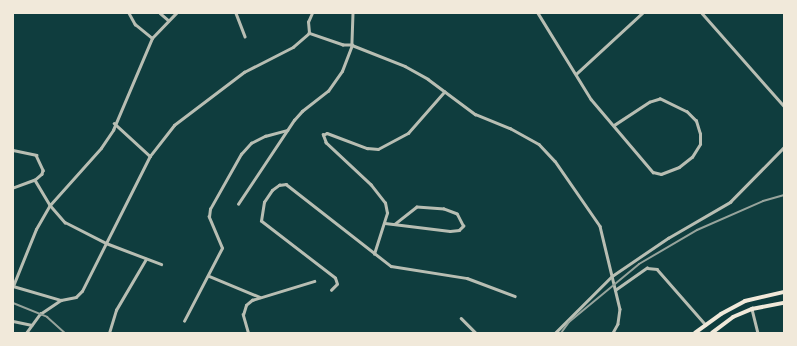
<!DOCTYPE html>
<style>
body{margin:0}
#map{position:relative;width:797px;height:346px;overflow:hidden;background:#0f3d3e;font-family:"Roboto Serif",serif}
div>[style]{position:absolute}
.minor>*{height:2.5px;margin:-1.25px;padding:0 1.25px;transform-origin:1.25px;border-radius:1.25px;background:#b8beb3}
.secondary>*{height:3.5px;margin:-1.75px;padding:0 1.75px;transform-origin:1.75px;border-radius:1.75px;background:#f1e9da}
.rail>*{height:2px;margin:-1px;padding:0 1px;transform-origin:1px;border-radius:1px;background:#97a49c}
span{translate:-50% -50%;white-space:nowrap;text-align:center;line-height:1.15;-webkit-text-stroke:3px #f1e9da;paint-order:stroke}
.frame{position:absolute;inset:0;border:14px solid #f1e9da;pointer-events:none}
</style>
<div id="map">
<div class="minor">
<i style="left:129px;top:13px;width:13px;rotate:61deg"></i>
<i style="left:135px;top:24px;width:22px;rotate:39deg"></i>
<i style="left:160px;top:13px;width:11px;rotate:41deg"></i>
<i style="left:236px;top:13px;width:25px;rotate:69deg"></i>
<i style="left:353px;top:13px;width:32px;rotate:92deg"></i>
<i style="left:352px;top:45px;width:57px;rotate:21.6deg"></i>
<i style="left:405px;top:66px;width:26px;rotate:29deg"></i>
<i style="left:428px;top:79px;width:59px;rotate:36.7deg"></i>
<i style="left:475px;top:114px;width:38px;rotate:22deg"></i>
<i style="left:510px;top:128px;width:33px;rotate:29deg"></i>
<i style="left:539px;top:144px;width:23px;rotate:47deg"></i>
<i style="left:555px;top:161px;width:79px;rotate:55.3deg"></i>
<i style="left:600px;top:226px;width:85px;rotate:76.5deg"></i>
<i style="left:620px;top:309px;width:15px;rotate:98deg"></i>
<i style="left:618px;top:324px;width:10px;rotate:119deg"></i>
<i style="left:538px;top:13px;width:101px;rotate:58.4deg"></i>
<i style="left:591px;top:99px;width:96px;rotate:49.7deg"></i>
<i style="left:653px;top:172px;width:8px;rotate:14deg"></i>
<i style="left:661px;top:174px;width:19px;rotate:-21deg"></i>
<i style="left:679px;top:167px;width:16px;rotate:-38deg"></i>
<i style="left:692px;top:157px;width:15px;rotate:-58deg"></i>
<i style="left:700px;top:144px;width:10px;rotate:-90deg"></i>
<i style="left:700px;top:134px;width:14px;rotate:-107deg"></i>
<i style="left:696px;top:121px;width:13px;rotate:-135deg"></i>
<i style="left:687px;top:112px;width:30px;rotate:-154deg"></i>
<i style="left:660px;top:99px;width:10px;rotate:163deg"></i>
<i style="left:650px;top:102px;width:42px;rotate:146.7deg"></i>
<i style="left:702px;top:13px;width:124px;rotate:48.6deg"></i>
<i style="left:576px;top:74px;width:90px;rotate:-42.7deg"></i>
<i style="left:114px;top:123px;width:49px;rotate:42.5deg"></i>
<i style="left:13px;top:150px;width:24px;rotate:12deg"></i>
<i style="left:36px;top:155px;width:17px;rotate:65deg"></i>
<i style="left:43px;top:170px;width:4px;rotate:104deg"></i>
<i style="left:42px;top:174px;width:9px;rotate:139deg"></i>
<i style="left:35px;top:180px;width:23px;rotate:160deg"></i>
<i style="left:35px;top:180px;width:29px;rotate:59deg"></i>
<i style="left:50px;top:205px;width:23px;rotate:49deg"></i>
<i style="left:65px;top:222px;width:46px;rotate:27.1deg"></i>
<i style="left:106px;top:243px;width:59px;rotate:20.9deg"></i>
<i style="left:238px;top:204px;width:101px;rotate:-56.3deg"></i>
<i style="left:294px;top:120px;width:12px;rotate:-48deg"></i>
<i style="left:302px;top:111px;width:33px;rotate:-38deg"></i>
<i style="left:328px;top:91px;width:24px;rotate:-55deg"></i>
<i style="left:342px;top:71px;width:28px;rotate:-69deg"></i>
<i style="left:352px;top:45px;width:9px;rotate:180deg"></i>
<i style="left:343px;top:45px;width:36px;rotate:-161deg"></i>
<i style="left:385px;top:223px;width:65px;rotate:7deg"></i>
<i style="left:450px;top:231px;width:9px;rotate:-6deg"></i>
<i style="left:459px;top:230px;width:6px;rotate:-45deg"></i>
<i style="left:463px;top:226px;width:13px;rotate:-117deg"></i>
<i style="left:457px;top:214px;width:14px;rotate:-159deg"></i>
<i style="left:444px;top:209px;width:27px;rotate:-176deg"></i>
<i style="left:417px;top:207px;width:28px;rotate:142deg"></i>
<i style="left:374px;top:254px;width:43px;rotate:-72.4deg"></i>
<i style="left:387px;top:213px;width:10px;rotate:-101deg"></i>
<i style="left:385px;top:203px;width:23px;rotate:-128deg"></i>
<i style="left:371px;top:185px;width:62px;rotate:-137deg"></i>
<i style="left:326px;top:143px;width:9px;rotate:-111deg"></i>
<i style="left:323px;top:135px;width:4px;rotate:-27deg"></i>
<i style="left:327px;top:133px;width:43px;rotate:20.6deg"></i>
<i style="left:367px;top:148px;width:11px;rotate:5deg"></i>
<i style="left:378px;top:149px;width:34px;rotate:-28deg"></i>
<i style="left:408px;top:133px;width:55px;rotate:-48.7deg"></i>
<i style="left:209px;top:276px;width:55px;rotate:22.4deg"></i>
<i style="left:13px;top:286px;width:50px;rotate:16.3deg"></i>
<i style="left:61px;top:300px;width:15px;rotate:-11deg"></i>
<i style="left:76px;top:297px;width:8px;rotate:-45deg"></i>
<i style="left:82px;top:291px;width:151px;rotate:-63.3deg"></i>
<i style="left:150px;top:156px;width:39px;rotate:-52deg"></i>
<i style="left:174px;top:125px;width:88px;rotate:-37.1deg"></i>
<i style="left:244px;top:72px;width:55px;rotate:-27deg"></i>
<i style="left:293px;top:47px;width:21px;rotate:-41deg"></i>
<i style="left:309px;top:33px;width:11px;rotate:-95deg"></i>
<i style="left:308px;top:22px;width:10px;rotate:-66deg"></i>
<i style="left:13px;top:286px;width:61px;rotate:-68deg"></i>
<i style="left:36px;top:229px;width:28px;rotate:-60deg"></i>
<i style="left:50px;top:205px;width:76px;rotate:-48.2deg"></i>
<i style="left:101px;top:148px;width:22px;rotate:-56deg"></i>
<i style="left:113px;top:130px;width:100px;rotate:-67deg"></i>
<i style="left:152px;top:38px;width:35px;rotate:-46deg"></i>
<i style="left:331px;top:290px;width:8px;rotate:-45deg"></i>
<i style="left:337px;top:284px;width:6px;rotate:-108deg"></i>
<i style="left:335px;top:278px;width:93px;rotate:-142.4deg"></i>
<i style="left:261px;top:221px;width:19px;rotate:-81deg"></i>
<i style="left:264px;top:202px;width:14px;rotate:-56deg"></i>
<i style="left:272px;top:190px;width:9px;rotate:-36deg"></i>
<i style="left:279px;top:185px;width:7px;rotate:-8deg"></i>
<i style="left:286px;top:184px;width:133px;rotate:38deg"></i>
<i style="left:391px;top:266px;width:77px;rotate:9deg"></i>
<i style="left:467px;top:278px;width:51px;rotate:20.6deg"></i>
<i style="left:615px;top:290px;width:39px;rotate:-35deg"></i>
<i style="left:647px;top:268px;width:10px;rotate:6deg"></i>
<i style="left:657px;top:269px;width:74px;rotate:48.8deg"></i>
<i style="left:752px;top:309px;width:25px;rotate:76deg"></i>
<i style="left:461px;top:318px;width:21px;rotate:45deg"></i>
<i style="left:13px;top:321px;width:19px;rotate:12deg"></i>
<i style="left:184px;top:321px;width:82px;rotate:-62.5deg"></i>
<i style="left:222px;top:248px;width:34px;rotate:-113deg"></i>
<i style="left:209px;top:217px;width:8px;rotate:-83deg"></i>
<i style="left:210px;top:209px;width:63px;rotate:-60.6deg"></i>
<i style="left:241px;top:154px;width:15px;rotate:-48deg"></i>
<i style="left:251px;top:143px;width:16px;rotate:-27deg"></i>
<i style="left:265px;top:136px;width:23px;rotate:-15deg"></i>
<i style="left:26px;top:333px;width:24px;rotate:-54deg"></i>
<i style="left:40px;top:314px;width:25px;rotate:-34deg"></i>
<i style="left:109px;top:333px;width:24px;rotate:-73deg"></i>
<i style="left:116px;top:310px;width:59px;rotate:-59.5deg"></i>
<i style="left:248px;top:333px;width:19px;rotate:-106deg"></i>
<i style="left:243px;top:315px;width:10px;rotate:-73deg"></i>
<i style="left:246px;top:305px;width:8px;rotate:-40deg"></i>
<i style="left:252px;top:300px;width:65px;rotate:-17deg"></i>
<i style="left:555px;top:333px;width:81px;rotate:-45deg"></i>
<i style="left:612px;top:276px;width:68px;rotate:-34.2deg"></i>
<i style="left:668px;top:238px;width:72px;rotate:-30.1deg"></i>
<i style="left:730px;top:202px;width:77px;rotate:-45.5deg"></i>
</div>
<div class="secondary">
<i style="left:695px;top:333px;width:32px;rotate:-36deg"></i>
<i style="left:721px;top:314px;width:27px;rotate:-28deg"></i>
<i style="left:745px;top:301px;width:40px;rotate:-13deg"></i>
<i style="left:712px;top:333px;width:26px;rotate:-37deg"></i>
<i style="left:733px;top:317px;width:21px;rotate:-23deg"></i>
<i style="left:752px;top:309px;width:33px;rotate:-11deg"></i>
</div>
<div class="rail">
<i style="left:13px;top:303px;width:37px;rotate:22deg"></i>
<i style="left:47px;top:317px;width:24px;rotate:42deg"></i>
<i style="left:561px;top:333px;width:14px;rotate:-54deg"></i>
<i style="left:569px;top:322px;width:91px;rotate:-39.6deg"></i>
<i style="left:639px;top:264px;width:67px;rotate:-30.4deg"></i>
<i style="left:697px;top:230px;width:72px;rotate:-23.7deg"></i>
<i style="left:763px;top:201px;width:22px;rotate:-16deg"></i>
</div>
<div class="frame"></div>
</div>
